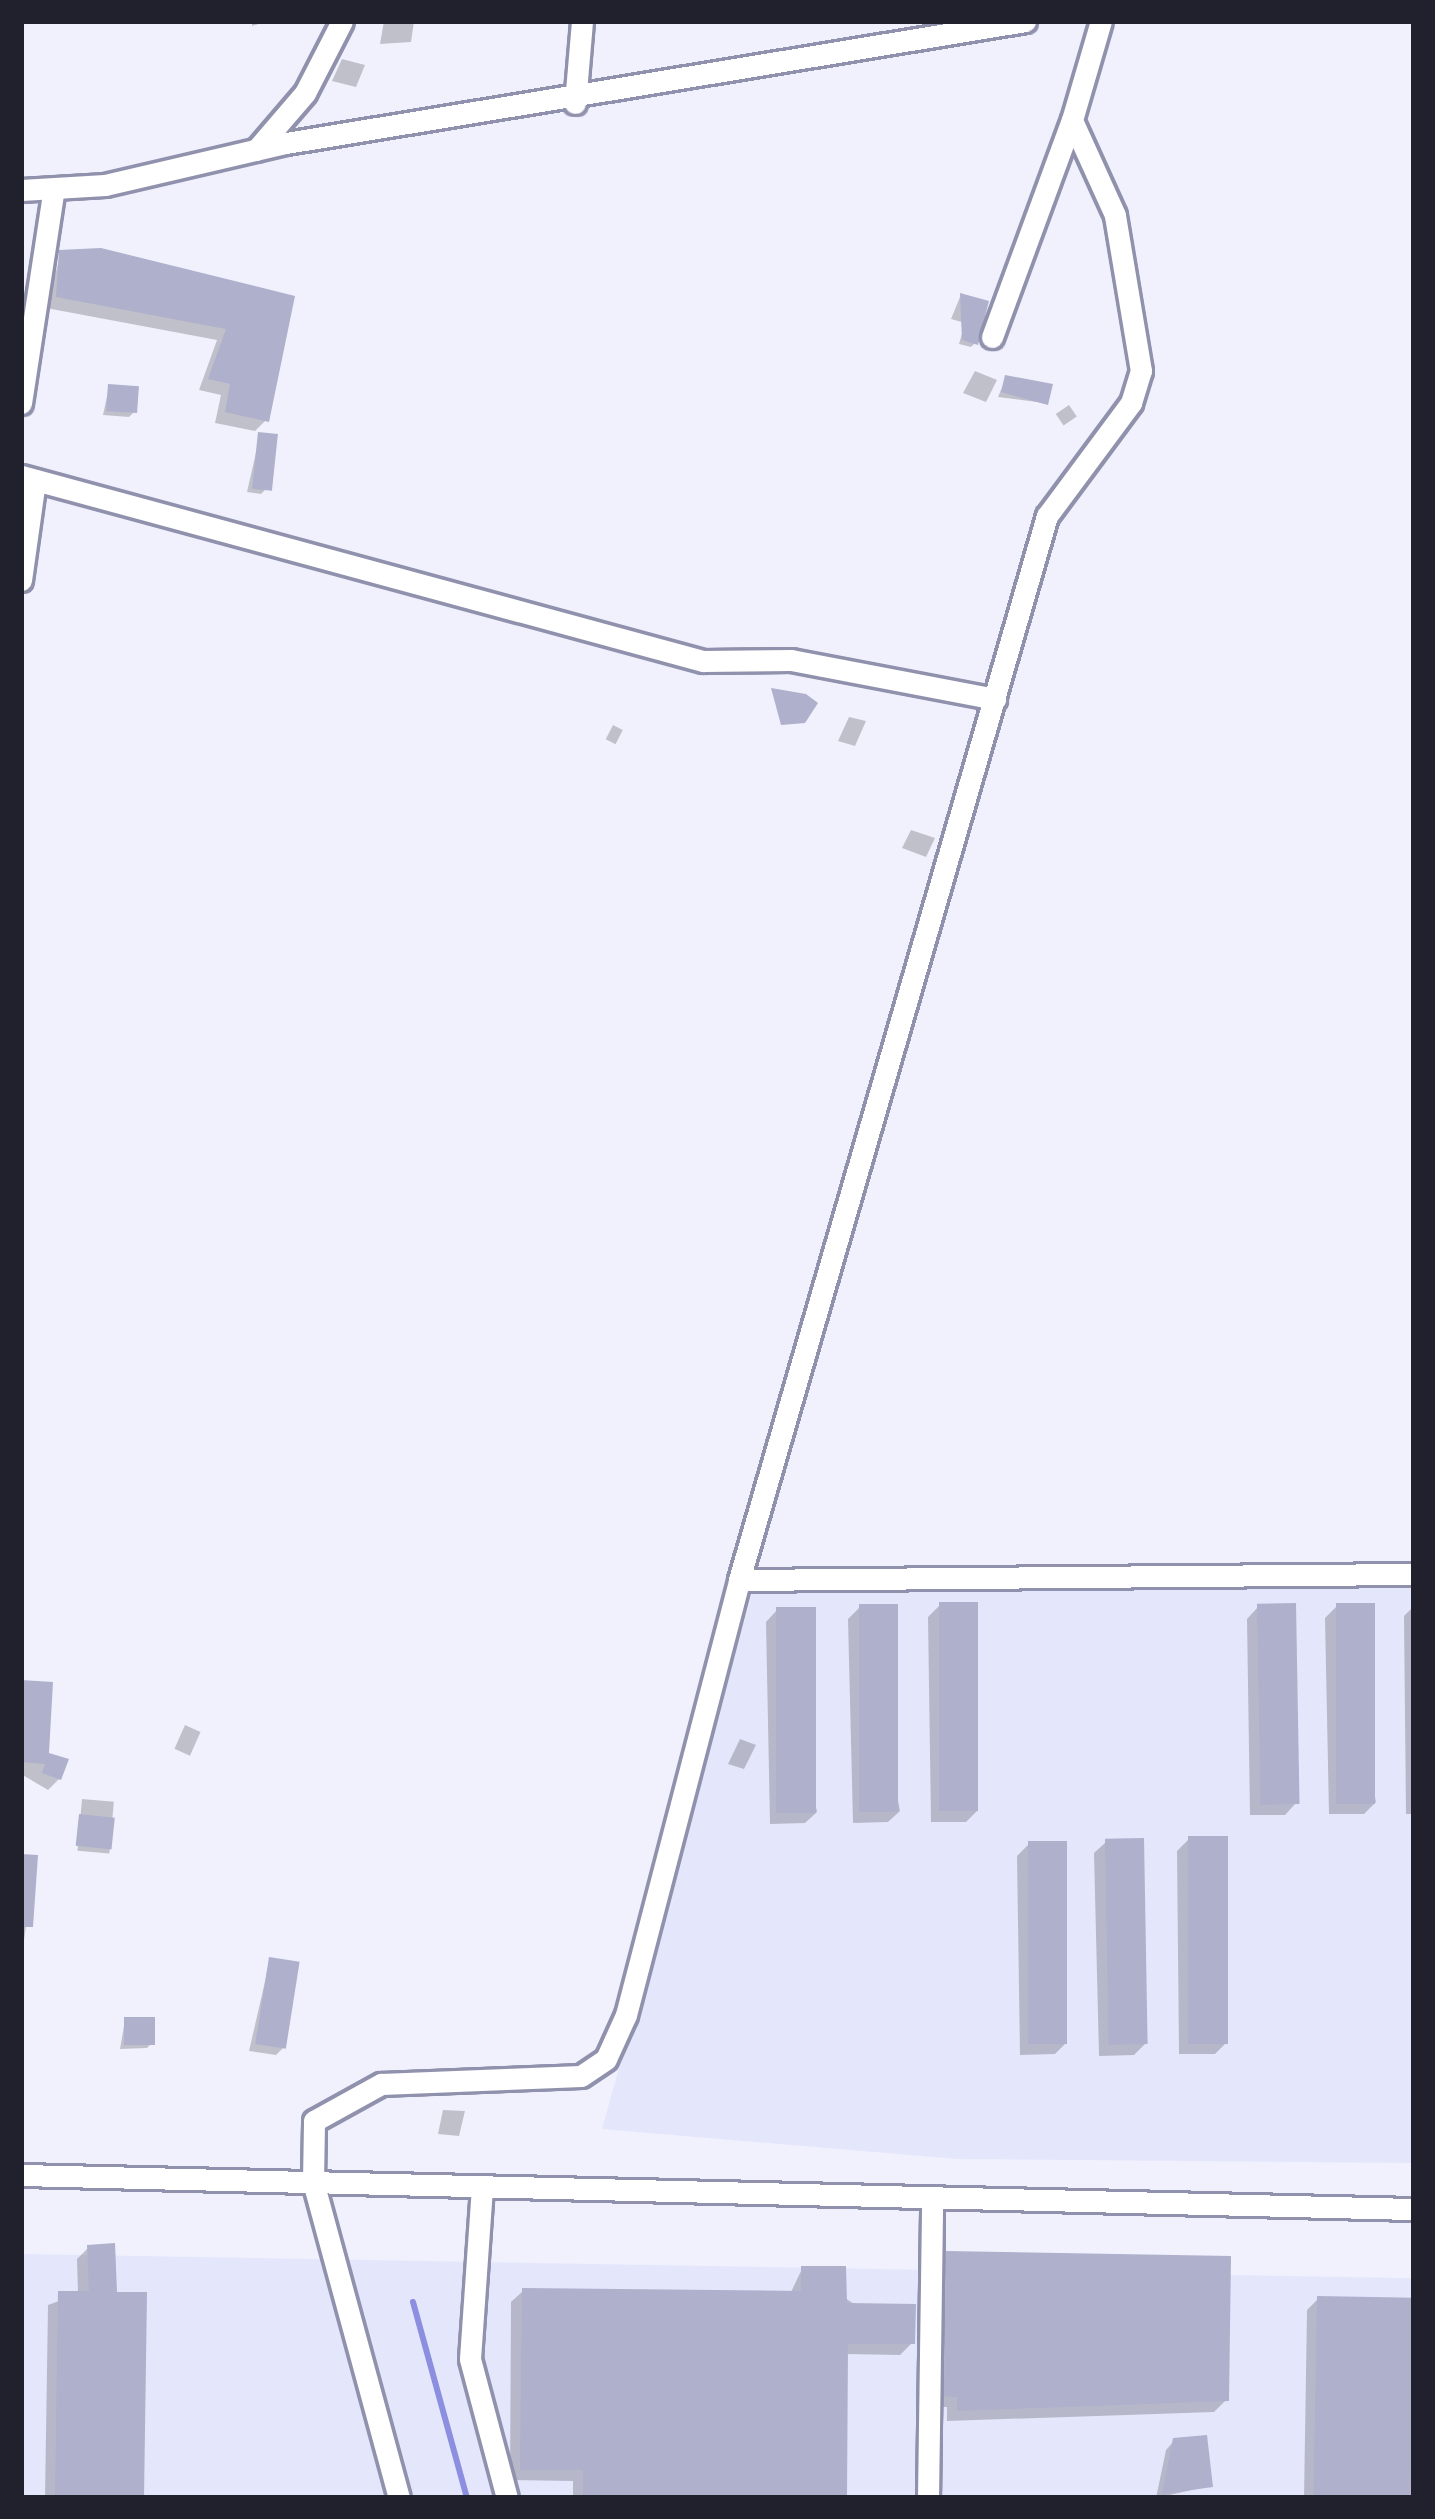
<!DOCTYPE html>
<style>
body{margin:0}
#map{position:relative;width:1435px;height:2519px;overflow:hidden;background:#f0f1fd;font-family:Commissioner,sans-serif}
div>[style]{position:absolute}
.built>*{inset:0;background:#e4e6fc;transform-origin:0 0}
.shadow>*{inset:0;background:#0003;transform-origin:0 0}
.stream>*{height:6px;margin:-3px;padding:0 3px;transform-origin:3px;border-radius:3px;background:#8c8ee0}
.building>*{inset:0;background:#aeb0cc;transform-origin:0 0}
.roads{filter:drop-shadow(3px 0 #9092ad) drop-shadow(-3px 0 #9092ad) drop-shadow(0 3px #9092ad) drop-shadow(0 -3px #9092ad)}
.minor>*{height:21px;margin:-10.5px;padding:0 10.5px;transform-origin:10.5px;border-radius:10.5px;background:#fff}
span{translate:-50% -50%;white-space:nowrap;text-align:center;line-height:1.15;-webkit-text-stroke:9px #fff;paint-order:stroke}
.frame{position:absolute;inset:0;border:24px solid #20212c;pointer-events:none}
</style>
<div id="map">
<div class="built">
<i style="clip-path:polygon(1414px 1582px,1414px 2163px,957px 2159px,602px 2129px,755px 1583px)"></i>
<i style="left:21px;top:2254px;width:1393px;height:244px;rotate:1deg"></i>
</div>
<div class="shadow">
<i style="clip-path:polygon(252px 21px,268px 21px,252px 26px)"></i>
<i style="clip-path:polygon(384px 21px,414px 21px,411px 42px,380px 44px)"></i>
<i style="clip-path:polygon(342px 59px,365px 65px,356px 87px,332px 81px)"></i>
<i style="clip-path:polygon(61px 253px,291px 298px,266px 420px,255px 431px,215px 423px,221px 395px,199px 390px,217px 340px,46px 308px)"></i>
<i style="clip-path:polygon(960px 297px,975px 343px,971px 347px,959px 344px,965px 323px,951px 319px)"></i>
<i style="clip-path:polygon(975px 371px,997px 380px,986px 402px,963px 393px)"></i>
<i style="clip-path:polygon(1006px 378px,1045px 403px,998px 397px)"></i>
<i style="clip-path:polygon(109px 387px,134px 412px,129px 417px,103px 415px)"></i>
<i style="left:1069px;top:405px;width:14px;height:16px;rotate:56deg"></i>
<i style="clip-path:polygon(260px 435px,266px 489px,261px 494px,247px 492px)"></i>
<i style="clip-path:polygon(849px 717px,866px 721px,855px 746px,838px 741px)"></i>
<i style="left:613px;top:725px;width:11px;height:16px;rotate:27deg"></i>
<i style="clip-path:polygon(911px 830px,935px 838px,926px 857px,902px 848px)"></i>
<i style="clip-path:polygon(940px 1605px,978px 1810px,966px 1822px,931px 1822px,928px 1617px)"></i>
<i style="clip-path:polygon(1337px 1606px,1376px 1802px,1364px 1814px,1329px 1814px,1325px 1618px)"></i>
<i style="clip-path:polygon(1414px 1606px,1414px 1814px,1406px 1814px,1404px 1616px)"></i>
<i style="clip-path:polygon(860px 1607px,900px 1811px,888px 1822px,853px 1823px,848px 1619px)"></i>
<i style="clip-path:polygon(1258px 1607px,1296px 1803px,1285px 1815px,1250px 1815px,1247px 1619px)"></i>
<i style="clip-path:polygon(777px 1610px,817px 1812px,805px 1823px,770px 1824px,766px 1622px)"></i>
<i style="clip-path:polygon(21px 1683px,59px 1779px,48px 1790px,21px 1774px)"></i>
<i style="left:185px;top:1725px;width:17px;height:26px;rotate:24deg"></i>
<i style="clip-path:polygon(740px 1739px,756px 1745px,744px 1769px,728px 1764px)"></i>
<i style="left:82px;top:1799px;width:32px;height:52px;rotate:5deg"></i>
<i style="clip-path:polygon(1189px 1839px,1226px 2043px,1215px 2054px,1179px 2054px,1177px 1851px)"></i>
<i style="clip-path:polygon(1106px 1842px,1146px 2043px,1134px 2055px,1099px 2056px,1094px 1853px)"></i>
<i style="clip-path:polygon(1029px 1844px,1066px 2043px,1055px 2054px,1020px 2055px,1017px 1856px)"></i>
<i style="clip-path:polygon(21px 1857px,35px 1858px,21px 1963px)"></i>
<i style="clip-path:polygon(270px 1960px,284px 2047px,276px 2055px,249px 2051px)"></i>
<i style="clip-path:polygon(125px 2020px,152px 2043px,147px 2048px,120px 2049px)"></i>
<i style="clip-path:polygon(443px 2110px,465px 2111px,459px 2136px,438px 2134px)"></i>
<i style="clip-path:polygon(88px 2248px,115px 2295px,141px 2498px,45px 2498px,48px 2305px,78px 2294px,77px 2259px)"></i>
<i style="clip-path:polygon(948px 2254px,1226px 2400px,1214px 2412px,947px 2421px,947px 2407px,934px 2407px,936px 2266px)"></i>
<i style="clip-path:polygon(802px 2269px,912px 2343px,900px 2355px,845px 2354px,844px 2498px,573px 2498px,573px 2481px,510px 2480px,511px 2302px,523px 2291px,790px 2294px)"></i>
<i style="clip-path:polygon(1318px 2299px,1414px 2301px,1414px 2498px,1304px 2498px,1307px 2310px)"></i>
<i style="clip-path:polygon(1174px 2441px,1210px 2486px,1156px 2498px,1166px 2450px)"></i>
</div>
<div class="stream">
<i style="left:413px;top:2302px;width:203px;rotate:74.6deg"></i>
</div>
<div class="building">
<i style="clip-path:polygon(101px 248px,295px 296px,269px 422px,225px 412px,230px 384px,208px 379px,226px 329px,56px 297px,59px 250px)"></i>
<i style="clip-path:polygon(960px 293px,989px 301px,978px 345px,962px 340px)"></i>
<i style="clip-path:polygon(1005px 375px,1053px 384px,1048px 405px,1001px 392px)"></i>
<i style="left:108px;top:384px;width:31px;height:27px;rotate:4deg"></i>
<i style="left:258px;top:432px;width:20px;height:57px;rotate:6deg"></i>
<i style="clip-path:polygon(771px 688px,806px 694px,818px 703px,805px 723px,781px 725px)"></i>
<i style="left:939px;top:1602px;width:39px;height:209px"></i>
<i style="left:1296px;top:1603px;width:201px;height:39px;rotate:89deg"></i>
<i style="left:1336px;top:1603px;width:39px;height:201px"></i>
<i style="left:859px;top:1604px;width:39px;height:208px"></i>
<i style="left:776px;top:1607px;width:40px;height:206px"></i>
<i style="clip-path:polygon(21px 1680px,53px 1682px,49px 1753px,69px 1759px,61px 1780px,42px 1773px,45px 1764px,21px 1762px)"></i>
<i style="left:79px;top:1814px;width:36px;height:32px;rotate:6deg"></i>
<i style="left:1188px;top:1836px;width:40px;height:208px"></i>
<i style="left:1144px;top:1838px;width:206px;height:39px;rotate:89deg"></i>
<i style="left:1028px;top:1841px;width:39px;height:203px"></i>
<i style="clip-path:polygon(21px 1854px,38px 1855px,33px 1927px,21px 1927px)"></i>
<i style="left:269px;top:1957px;width:31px;height:88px;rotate:9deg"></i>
<i style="left:124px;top:2017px;width:31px;height:28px"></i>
<i style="clip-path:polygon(115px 2243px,117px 2292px,147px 2292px,144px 2498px,55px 2498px,58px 2291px,89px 2291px,87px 2245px)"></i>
<i style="clip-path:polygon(946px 2251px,1231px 2256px,1229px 2401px,957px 2411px,957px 2397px,944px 2396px)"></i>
<i style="clip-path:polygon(801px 2266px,846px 2266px,847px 2303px,916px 2304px,915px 2344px,848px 2344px,847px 2498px,583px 2498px,583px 2470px,520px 2470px,522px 2288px,801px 2291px)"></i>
<i style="left:1317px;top:2296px;width:97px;height:202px;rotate:1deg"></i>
<i style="clip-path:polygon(1207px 2435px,1213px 2487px,1162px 2494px,1173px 2438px)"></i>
</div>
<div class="roads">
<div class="minor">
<i style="left:575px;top:103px;width:82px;rotate:-85.1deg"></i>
<i style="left:256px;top:150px;width:75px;rotate:-49.3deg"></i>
<i style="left:305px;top:93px;width:81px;rotate:-62.8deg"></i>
<i style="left:21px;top:190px;width:84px;rotate:-3.4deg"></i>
<i style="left:105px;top:185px;width:186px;rotate:-13.1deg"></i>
<i style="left:286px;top:143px;width:749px;rotate:-9.37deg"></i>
<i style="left:992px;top:337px;width:231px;rotate:-69.8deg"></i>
<i style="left:21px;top:403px;width:212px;rotate:-81.3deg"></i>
<i style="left:21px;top:476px;width:707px;rotate:15.18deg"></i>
<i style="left:703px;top:661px;width:88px;rotate:-0.7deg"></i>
<i style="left:791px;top:660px;width:208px;rotate:10.8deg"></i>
<i style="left:21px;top:580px;width:101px;rotate:-82deg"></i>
<i style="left:739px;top:1580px;width:675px;rotate:-0.51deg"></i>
<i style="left:21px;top:2175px;width:1393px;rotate:1.4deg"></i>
<i style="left:482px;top:2187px;width:172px;rotate:94deg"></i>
<i style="left:470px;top:2359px;width:144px;rotate:75.1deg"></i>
<i style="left:399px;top:2498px;width:328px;rotate:-105.2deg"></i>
<i style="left:313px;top:2181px;width:60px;rotate:-89deg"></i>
<i style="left:314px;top:2121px;width:77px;rotate:-28.9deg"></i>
<i style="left:381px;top:2084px;width:200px;rotate:-2.3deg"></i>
<i style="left:581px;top:2076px;width:30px;rotate:-34deg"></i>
<i style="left:606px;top:2059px;width:48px;rotate:-65.6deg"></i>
<i style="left:626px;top:2015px;width:449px;rotate:-75.4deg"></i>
<i style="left:739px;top:1580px;width:1108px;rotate:-73.86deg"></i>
<i style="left:1047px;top:516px;width:141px;rotate:-53.4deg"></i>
<i style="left:1131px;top:403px;width:34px;rotate:-73deg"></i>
<i style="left:1141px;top:371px;width:158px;rotate:-99.5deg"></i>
<i style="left:1115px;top:215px;width:104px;rotate:-114.4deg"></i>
<i style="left:1072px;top:120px;width:103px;rotate:-73.7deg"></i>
<i style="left:928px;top:2498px;width:300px;rotate:-89.2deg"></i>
</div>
</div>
<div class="frame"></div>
</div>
